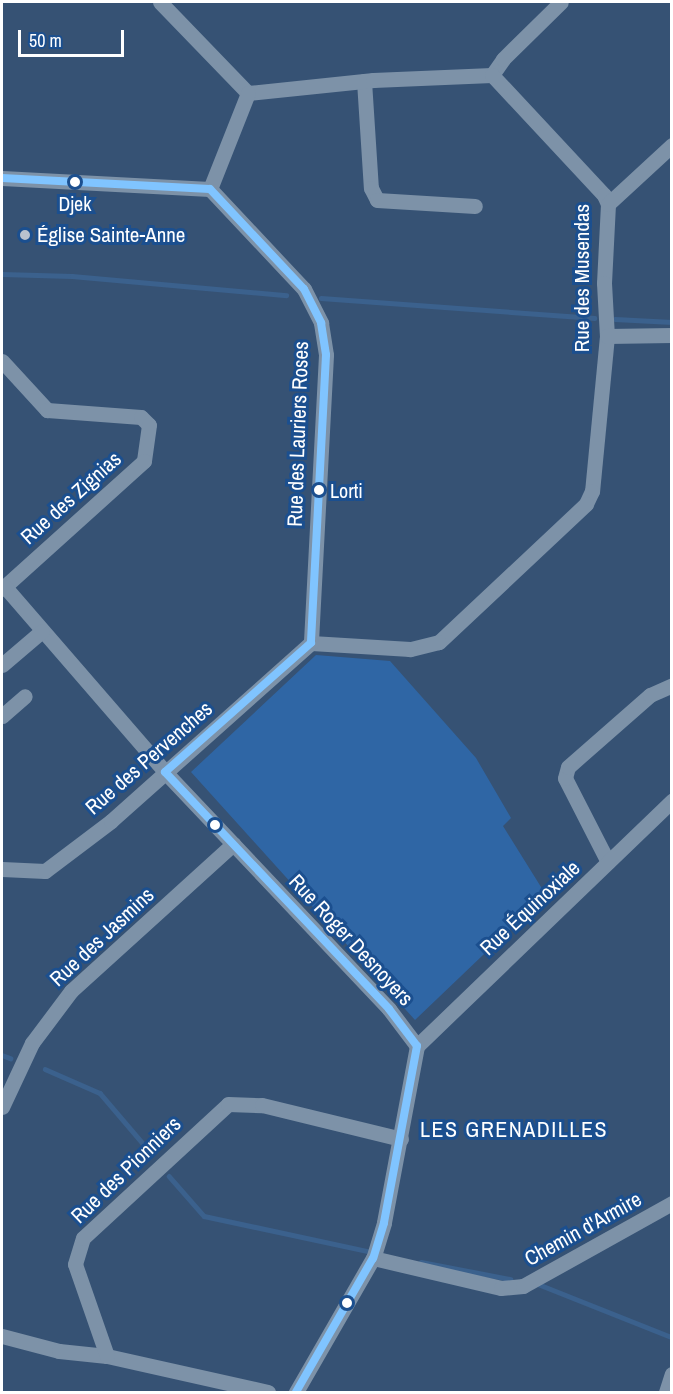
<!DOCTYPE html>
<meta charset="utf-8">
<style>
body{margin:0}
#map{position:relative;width:673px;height:1394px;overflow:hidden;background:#365274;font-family:"Archivo Narrow",sans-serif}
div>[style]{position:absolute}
.green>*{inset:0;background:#2f66a5}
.stream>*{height:4.5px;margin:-2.25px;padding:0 2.25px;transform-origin:2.25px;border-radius:2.25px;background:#3b618d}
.minor>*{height:15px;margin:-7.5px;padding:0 7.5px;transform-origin:7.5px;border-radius:7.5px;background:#7d92a8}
.bus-1>*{height:8px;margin:-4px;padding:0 4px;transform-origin:4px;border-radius:4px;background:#80c4ff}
.dots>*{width:16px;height:16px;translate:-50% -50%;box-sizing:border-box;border:3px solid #1b4f8f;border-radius:50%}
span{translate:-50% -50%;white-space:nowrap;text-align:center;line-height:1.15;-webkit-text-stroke:6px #1b4f8f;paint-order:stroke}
.bus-label{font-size:20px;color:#fff}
.left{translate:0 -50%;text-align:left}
.poi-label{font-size:21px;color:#fff}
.street-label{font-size:21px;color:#fff}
.neighbourhood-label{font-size:22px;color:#fff;letter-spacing:1.5px}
.frame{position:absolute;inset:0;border:3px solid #fff;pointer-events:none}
.scale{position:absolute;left:18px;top:30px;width:106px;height:27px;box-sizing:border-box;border:3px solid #fff;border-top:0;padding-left:8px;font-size:18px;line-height:21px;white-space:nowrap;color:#fff;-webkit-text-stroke:4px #1b4f8f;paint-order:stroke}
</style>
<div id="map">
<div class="green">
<i style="clip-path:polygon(316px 655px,390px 661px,476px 758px,511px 818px,503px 826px,546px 895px,415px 1020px,191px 772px)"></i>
</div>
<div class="stream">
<i style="left:2px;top:274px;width:70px;rotate:1.6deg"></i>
<i style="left:72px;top:276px;width:215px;rotate:5.1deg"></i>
<i style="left:321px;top:298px;width:274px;rotate:4.2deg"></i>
<i style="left:615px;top:319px;width:57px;rotate:3deg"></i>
<i style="left:2px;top:1055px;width:9px;rotate:21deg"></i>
<i style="left:45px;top:1069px;width:60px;rotate:23.6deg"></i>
<i style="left:100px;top:1093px;width:80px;rotate:49.6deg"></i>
<i style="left:169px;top:1176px;width:53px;rotate:48.8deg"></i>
<i style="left:204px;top:1216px;width:167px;rotate:12.1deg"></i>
<i style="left:421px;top:1262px;width:91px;rotate:10.8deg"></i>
<i style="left:538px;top:1284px;width:141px;rotate:21.7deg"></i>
</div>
<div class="minor">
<i style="left:160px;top:2px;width:127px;rotate:46deg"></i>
<i style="left:492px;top:75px;width:19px;rotate:-55deg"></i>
<i style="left:503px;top:59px;width:81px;rotate:-44.5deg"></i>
<i style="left:364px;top:81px;width:107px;rotate:86.3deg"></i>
<i style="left:371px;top:188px;width:13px;rotate:63deg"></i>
<i style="left:377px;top:200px;width:98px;rotate:3.5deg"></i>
<i style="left:248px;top:93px;width:126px;rotate:-5.9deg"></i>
<i style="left:373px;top:80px;width:119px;rotate:-2.4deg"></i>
<i style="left:492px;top:75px;width:164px;rotate:47deg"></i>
<i style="left:604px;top:195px;width:10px;rotate:66deg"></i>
<i style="left:608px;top:204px;width:79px;rotate:92.9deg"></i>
<i style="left:604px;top:283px;width:53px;rotate:86.8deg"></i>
<i style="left:607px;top:336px;width:156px;rotate:95.5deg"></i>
<i style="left:592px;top:491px;width:14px;rotate:115deg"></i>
<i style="left:586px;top:504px;width:202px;rotate:136.8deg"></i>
<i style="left:439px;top:642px;width:30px;rotate:166deg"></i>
<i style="left:410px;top:649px;width:99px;rotate:-176.5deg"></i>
<i style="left:2px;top:178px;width:208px;rotate:3deg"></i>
<i style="left:210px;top:189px;width:137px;rotate:46.8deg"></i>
<i style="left:304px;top:289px;width:38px;rotate:63deg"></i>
<i style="left:321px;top:323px;width:32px;rotate:81deg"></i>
<i style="left:326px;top:355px;width:288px;rotate:93deg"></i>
<i style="left:210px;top:189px;width:103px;rotate:-68.4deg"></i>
<i style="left:608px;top:204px;width:87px;rotate:-42.7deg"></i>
<i style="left:607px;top:336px;width:65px;rotate:-0.9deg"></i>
<i style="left:2px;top:361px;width:67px;rotate:47.4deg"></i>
<i style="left:47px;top:410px;width:94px;rotate:4.3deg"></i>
<i style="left:141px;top:417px;width:11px;rotate:45deg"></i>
<i style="left:149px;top:425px;width:36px;rotate:98deg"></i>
<i style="left:144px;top:461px;width:191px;rotate:138deg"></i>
<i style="left:5px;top:587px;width:245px;rotate:49.1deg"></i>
<i style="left:165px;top:772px;width:326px;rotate:46.6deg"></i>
<i style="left:389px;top:1009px;width:46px;rotate:52.9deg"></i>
<i style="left:417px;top:1046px;width:180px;rotate:100.6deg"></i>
<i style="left:384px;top:1223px;width:37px;rotate:107deg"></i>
<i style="left:373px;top:1258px;width:155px;rotate:119.9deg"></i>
<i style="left:2px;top:665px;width:52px;rotate:-40.4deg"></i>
<i style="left:2px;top:716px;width:30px;rotate:-41deg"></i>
<i style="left:608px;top:862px;width:94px;rotate:-117.1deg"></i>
<i style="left:565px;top:778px;width:11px;rotate:-75deg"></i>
<i style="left:568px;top:767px;width:109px;rotate:-41.3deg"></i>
<i style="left:650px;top:695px;width:24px;rotate:-24deg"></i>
<i style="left:2px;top:869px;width:43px;rotate:2.7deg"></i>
<i style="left:45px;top:871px;width:83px;rotate:-37.1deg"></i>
<i style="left:111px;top:821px;width:268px;rotate:-41.7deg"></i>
<i style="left:417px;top:1046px;width:354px;rotate:-43.9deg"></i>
<i style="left:2px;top:1107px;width:71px;rotate:-64.9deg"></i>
<i style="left:32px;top:1043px;width:65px;rotate:-53.1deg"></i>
<i style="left:71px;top:991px;width:219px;rotate:-42.2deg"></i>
<i style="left:373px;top:1258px;width:131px;rotate:13.2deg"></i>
<i style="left:501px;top:1288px;width:22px;rotate:-5deg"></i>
<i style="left:523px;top:1286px;width:171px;rotate:-29.1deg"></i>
<i style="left:2px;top:1336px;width:59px;rotate:14.7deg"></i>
<i style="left:59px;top:1351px;width:48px;rotate:5.9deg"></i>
<i style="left:107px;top:1356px;width:165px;rotate:12.6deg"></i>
<i style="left:107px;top:1356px;width:97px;rotate:-109.2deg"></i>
<i style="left:75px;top:1264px;width:27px;rotate:-73deg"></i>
<i style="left:83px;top:1238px;width:197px;rotate:-42.7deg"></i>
<i style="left:228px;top:1104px;width:34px;rotate:2deg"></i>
<i style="left:262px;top:1105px;width:143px;rotate:13.7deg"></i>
<i style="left:666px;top:1392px;width:19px;rotate:-72deg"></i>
</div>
<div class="bus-1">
<i style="left:2px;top:178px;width:208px;rotate:3deg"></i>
<i style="left:210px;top:189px;width:137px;rotate:46.8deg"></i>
<i style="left:304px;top:289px;width:38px;rotate:63deg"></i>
<i style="left:321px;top:323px;width:32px;rotate:81deg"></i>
<i style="left:326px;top:355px;width:288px;rotate:93deg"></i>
<i style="left:165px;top:772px;width:326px;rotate:46.6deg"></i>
<i style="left:389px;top:1009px;width:46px;rotate:52.9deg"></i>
<i style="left:417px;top:1046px;width:180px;rotate:100.6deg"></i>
<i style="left:384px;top:1223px;width:37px;rotate:107deg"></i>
<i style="left:373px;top:1258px;width:155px;rotate:119.9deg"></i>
<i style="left:165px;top:772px;width:195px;rotate:-41.5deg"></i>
</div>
<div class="dots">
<i style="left:75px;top:182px;background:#fff"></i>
<i style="left:25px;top:235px;background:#b9c2ce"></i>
<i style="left:319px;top:490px;background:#fff"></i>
<i style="left:215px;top:825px;background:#fff"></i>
<i style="left:347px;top:1303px;background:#fff"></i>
</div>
<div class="bus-label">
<span style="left:75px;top:203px">Djek</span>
<span class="left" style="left:330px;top:490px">Lorti</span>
</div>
<div class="poi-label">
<span class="left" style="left:37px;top:235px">Église Sainte-Anne</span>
</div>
<div class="street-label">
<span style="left:582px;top:278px;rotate:-90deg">Rue des Musendas</span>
<span style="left:298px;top:434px;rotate:-88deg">Rue des Lauriers Roses</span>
<span style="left:71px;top:498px;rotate:-42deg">Rue des Zignias</span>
<span style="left:149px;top:758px;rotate:-41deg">Rue des Pervenches</span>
<span style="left:530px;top:908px;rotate:-43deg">Rue Équinoxiale</span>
<span style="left:102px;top:937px;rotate:-43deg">Rue des Jasmins</span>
<span style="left:351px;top:940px;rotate:47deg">Rue Roger Desnoyers</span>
<span style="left:126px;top:1170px;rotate:-44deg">Rue des Pionniers</span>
<span style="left:583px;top:1229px;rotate:-29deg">Chemin d'Armire</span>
</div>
<div class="neighbourhood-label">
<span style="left:514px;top:1130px">LES GRENADILLES</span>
</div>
<div class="frame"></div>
<div class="scale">50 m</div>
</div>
